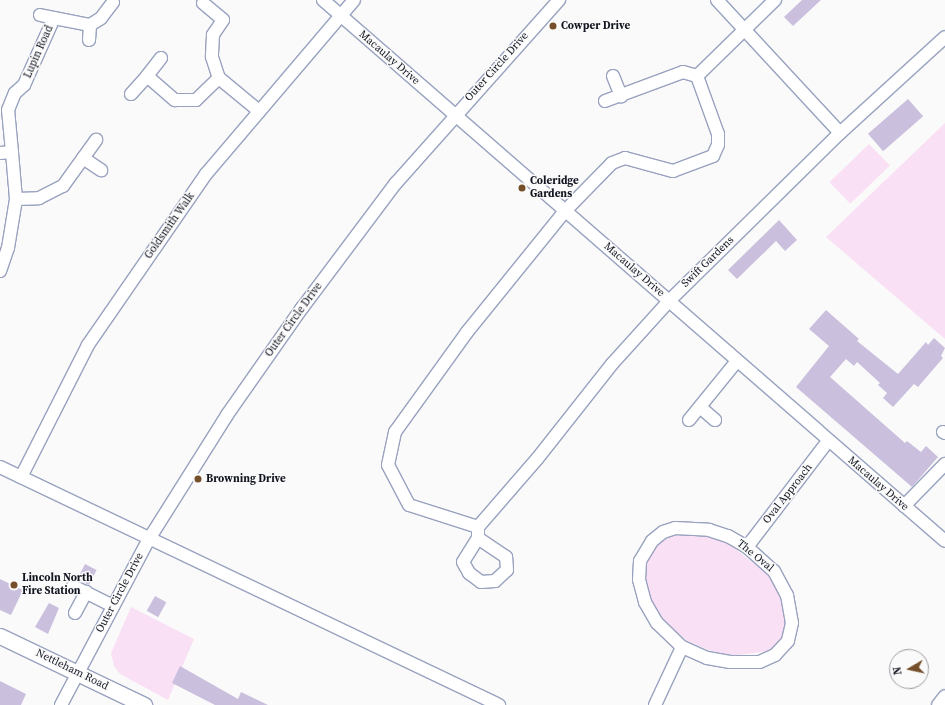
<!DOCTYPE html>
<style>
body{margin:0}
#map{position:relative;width:945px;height:705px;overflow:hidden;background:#fafafa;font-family:"Source Serif 4",serif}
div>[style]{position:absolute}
.green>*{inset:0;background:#fae0f5;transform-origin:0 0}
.building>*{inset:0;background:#cbbfde;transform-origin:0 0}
.roads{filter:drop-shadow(1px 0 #99a2bf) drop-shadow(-1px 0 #99a2bf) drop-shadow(0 1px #99a2bf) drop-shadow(0 -1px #99a2bf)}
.minor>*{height:12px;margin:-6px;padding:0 6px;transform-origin:6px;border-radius:6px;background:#fff}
.major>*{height:15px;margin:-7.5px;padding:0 7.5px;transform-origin:7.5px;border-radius:7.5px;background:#fff}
.dots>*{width:11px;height:11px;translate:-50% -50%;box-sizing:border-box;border:2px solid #fafafa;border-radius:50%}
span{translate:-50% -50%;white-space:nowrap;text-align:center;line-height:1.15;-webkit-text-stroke:3px #fafafa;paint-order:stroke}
.poi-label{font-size:11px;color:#131621;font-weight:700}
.left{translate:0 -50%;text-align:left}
.street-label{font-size:11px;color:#131621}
.north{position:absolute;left:889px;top:649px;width:40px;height:40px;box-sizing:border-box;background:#fafafa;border:1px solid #9e9fa3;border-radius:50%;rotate:261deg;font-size:11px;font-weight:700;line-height:16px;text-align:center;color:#131621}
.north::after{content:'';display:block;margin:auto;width:14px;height:18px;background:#744f2a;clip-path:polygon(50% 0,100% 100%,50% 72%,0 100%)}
</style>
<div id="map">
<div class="green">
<i style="clip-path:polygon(945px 123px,945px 339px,826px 237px)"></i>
<i style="left:869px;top:144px;width:30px;height:55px;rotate:46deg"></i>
<i style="clip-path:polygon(687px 534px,708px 535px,727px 542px,768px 575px,783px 598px,787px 626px,778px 644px,769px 651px,730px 656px,714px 652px,689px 642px,660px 619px,649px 600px,643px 581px,646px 563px,654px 548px,668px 537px)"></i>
<i style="clip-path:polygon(131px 607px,194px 639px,168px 700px,120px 674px,114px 666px,111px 653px)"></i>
</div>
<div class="building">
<i style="clip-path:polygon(802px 0,821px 0,793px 26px,784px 17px)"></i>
<i style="left:908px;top:99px;width:23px;height:53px;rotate:49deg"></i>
<i style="clip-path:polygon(779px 220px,797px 240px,785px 251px,776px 241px,737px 279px,728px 270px)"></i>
<i style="clip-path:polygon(826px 310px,859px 339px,857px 341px,898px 374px,926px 342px,928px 345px,934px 338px,945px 348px,941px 356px,943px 358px,918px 387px,914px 384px,893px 407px,883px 398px,887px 393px,878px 385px,880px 383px,857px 362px,854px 366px,846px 359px,830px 377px,905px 443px,907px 441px,921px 452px,926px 446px,938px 457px,912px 487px,796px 387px,829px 346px,809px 329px)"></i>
<i style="left:85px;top:564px;width:13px;height:17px;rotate:27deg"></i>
<i style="clip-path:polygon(0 579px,23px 590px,11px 615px,0 610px)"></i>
<i style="left:155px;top:596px;width:13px;height:17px;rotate:29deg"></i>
<i style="clip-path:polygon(49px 603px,59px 608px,48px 634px,35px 627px)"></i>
<i style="clip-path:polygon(180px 666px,238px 699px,241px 692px,268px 705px,215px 705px,172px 683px)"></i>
<i style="clip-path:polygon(0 681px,26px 694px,21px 705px,0 705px)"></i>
</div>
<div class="roads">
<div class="minor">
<i style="left:323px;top:0;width:824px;rotate:41.02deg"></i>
<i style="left:717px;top:0;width:181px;rotate:47.2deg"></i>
<i style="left:203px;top:3px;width:26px;rotate:40deg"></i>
<i style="left:223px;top:20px;width:18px;rotate:124deg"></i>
<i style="left:213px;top:35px;width:22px;rotate:93deg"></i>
<i style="left:212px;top:57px;width:22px;rotate:72deg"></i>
<i style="left:219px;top:78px;width:52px;rotate:39.5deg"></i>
<i style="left:40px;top:15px;width:14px;rotate:12deg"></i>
<i style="left:89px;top:40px;width:15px;rotate:-86deg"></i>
<i style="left:161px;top:58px;width:23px;rotate:128deg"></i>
<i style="left:147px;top:76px;width:37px;rotate:41deg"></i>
<i style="left:175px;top:100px;width:21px"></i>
<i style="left:196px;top:100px;width:32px;rotate:-44deg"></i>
<i style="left:613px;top:76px;width:22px;rotate:68deg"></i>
<i style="left:131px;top:94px;width:24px;rotate:-48deg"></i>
<i style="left:605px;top:101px;width:83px;rotate:-20.4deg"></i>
<i style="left:683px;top:72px;width:15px;rotate:16deg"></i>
<i style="left:0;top:153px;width:12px;rotate:-5deg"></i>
<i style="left:12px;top:152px;width:42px;rotate:-95.4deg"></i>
<i style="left:8px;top:110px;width:18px;rotate:-68deg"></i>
<i style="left:15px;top:93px;width:12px;rotate:-42deg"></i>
<i style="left:24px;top:85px;width:73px;rotate:-65.9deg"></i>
<i style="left:54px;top:18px;width:37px;rotate:11deg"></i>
<i style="left:90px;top:25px;width:13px;rotate:-32deg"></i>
<i style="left:101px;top:18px;width:20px;rotate:-53deg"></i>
<i style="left:83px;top:158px;width:22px;rotate:34deg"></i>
<i style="left:16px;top:199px;width:23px;rotate:-2deg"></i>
<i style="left:39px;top:198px;width:27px;rotate:-27deg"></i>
<i style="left:63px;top:186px;width:57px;rotate:-54.3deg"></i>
<i style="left:0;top:271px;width:24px;rotate:-71deg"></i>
<i style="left:8px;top:248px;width:50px;rotate:-80.7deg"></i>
<i style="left:16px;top:199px;width:47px;rotate:-94.9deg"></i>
<i style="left:700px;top:407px;width:20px;rotate:41deg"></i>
<i style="left:689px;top:420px;width:76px;rotate:-50.9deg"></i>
<i style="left:943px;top:432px;width:2px;rotate:27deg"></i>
<i style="left:0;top:467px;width:553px;rotate:25.5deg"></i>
<i style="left:21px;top:477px;width:148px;rotate:-63.1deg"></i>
<i style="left:88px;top:345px;width:208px;rotate:-55.4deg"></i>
<i style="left:206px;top:174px;width:228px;rotate:-49.6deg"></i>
<i style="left:904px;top:506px;width:59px;rotate:-45.7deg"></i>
<i style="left:478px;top:527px;width:72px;rotate:-162.3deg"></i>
<i style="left:409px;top:505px;width:45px;rotate:-117.7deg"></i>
<i style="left:388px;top:465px;width:34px;rotate:-78deg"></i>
<i style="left:395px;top:432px;width:123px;rotate:-54.2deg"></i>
<i style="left:467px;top:332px;width:156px;rotate:-51deg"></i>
<i style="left:565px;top:211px;width:67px;rotate:-45.6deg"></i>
<i style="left:612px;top:163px;width:14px;rotate:-21deg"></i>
<i style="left:625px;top:158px;width:50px;rotate:15.2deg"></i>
<i style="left:673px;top:171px;width:43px;rotate:-20.6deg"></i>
<i style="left:713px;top:156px;width:12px;rotate:-66deg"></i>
<i style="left:718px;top:145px;width:11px;rotate:-90deg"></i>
<i style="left:718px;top:134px;width:62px;rotate:-109.9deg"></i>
<i style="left:697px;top:76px;width:109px;rotate:-44.3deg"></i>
<i style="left:478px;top:527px;width:90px;rotate:-49.1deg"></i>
<i style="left:537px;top:459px;width:121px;rotate:-51.7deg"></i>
<i style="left:612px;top:364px;width:85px;rotate:-47.9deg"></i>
<i style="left:669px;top:301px;width:240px;rotate:-44.5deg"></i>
<i style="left:840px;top:133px;width:142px;rotate:-42.4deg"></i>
<i style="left:675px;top:528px;width:34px;rotate:3deg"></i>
<i style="left:709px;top:530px;width:20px;rotate:18deg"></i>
<i style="left:728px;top:536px;width:22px;rotate:30deg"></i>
<i style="left:747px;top:547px;width:36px;rotate:42deg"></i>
<i style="left:774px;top:571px;width:27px;rotate:62deg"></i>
<i style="left:787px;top:595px;width:28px;rotate:80deg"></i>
<i style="left:792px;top:623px;width:18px;rotate:103deg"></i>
<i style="left:788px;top:641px;width:19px;rotate:133deg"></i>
<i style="left:775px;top:655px;width:17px;rotate:156deg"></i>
<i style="left:759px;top:662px;width:29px;rotate:180deg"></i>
<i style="left:730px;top:662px;width:23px;rotate:-170deg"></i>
<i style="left:707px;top:658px;width:27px;rotate:-156deg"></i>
<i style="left:682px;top:647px;width:35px;rotate:-136deg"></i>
<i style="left:657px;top:623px;width:24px;rotate:-120deg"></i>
<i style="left:645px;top:602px;width:23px;rotate:-105deg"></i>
<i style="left:639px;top:580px;width:19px;rotate:-87deg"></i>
<i style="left:640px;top:561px;width:23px;rotate:-59deg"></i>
<i style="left:652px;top:541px;width:14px;rotate:-39deg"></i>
<i style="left:663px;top:532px;width:13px;rotate:-18deg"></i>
<i style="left:478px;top:538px;width:28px;rotate:122deg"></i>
<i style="left:463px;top:562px;width:13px;rotate:61deg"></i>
<i style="left:469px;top:573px;width:15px;rotate:37deg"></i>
<i style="left:481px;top:582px;width:14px;rotate:-4deg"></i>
<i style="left:495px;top:581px;width:16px;rotate:-43deg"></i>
<i style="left:507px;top:570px;width:13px;rotate:-94deg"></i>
<i style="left:506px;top:557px;width:34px;rotate:-146deg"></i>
<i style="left:478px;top:538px;width:11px;rotate:-90deg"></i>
<i style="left:747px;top:547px;width:133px;rotate:-52.6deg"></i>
<i style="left:73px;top:586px;width:45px;rotate:26.6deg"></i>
<i style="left:75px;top:613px;width:24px;rotate:-62deg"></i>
<i style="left:61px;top:705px;width:188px;rotate:-62.1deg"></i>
<i style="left:149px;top:539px;width:146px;rotate:-57.8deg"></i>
<i style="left:227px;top:415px;width:131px;rotate:-55deg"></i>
<i style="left:302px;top:308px;width:156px;rotate:-53.1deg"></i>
<i style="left:396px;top:183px;width:245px;rotate:-48.3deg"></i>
<i style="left:655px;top:705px;width:64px;rotate:-65deg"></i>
<i style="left:938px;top:705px;width:11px;rotate:-52deg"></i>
</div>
<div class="major">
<i style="left:0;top:636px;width:160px;rotate:25.6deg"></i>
</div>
</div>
<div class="dots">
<i style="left:553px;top:26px;background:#744f2a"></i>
<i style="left:522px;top:188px;background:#744f2a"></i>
<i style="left:198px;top:479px;background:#744f2a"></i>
<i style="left:14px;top:585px;background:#744f2a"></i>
</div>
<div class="poi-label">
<span class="left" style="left:561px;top:26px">Cowper Drive</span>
<span class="left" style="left:530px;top:188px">Coleridge<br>Gardens</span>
<span class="left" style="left:206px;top:479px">Browning Drive</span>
<span class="left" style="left:22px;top:585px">Lincoln North<br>Fire Station</span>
</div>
<div class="street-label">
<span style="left:39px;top:52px;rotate:-66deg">Lupin Road</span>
<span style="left:389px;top:58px;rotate:41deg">Macaulay Drive</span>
<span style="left:497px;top:67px;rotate:-48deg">Outer Circle Drive</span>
<span style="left:170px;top:226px;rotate:-55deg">Goldsmith Walk</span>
<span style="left:708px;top:262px;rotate:-44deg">Swift Gardens</span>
<span style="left:634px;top:270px;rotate:41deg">Macaulay Drive</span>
<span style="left:294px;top:320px;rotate:-54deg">Outer Circle Drive</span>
<span style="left:878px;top:484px;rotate:41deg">Macaulay Drive</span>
<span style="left:788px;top:494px;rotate:-52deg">Oval Approach</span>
<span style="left:755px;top:556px;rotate:39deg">The Oval</span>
<span style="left:120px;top:593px;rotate:-62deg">Outer Circle Drive</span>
<span style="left:72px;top:670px;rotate:26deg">Nettleham Road</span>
</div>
<div class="north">N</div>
</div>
